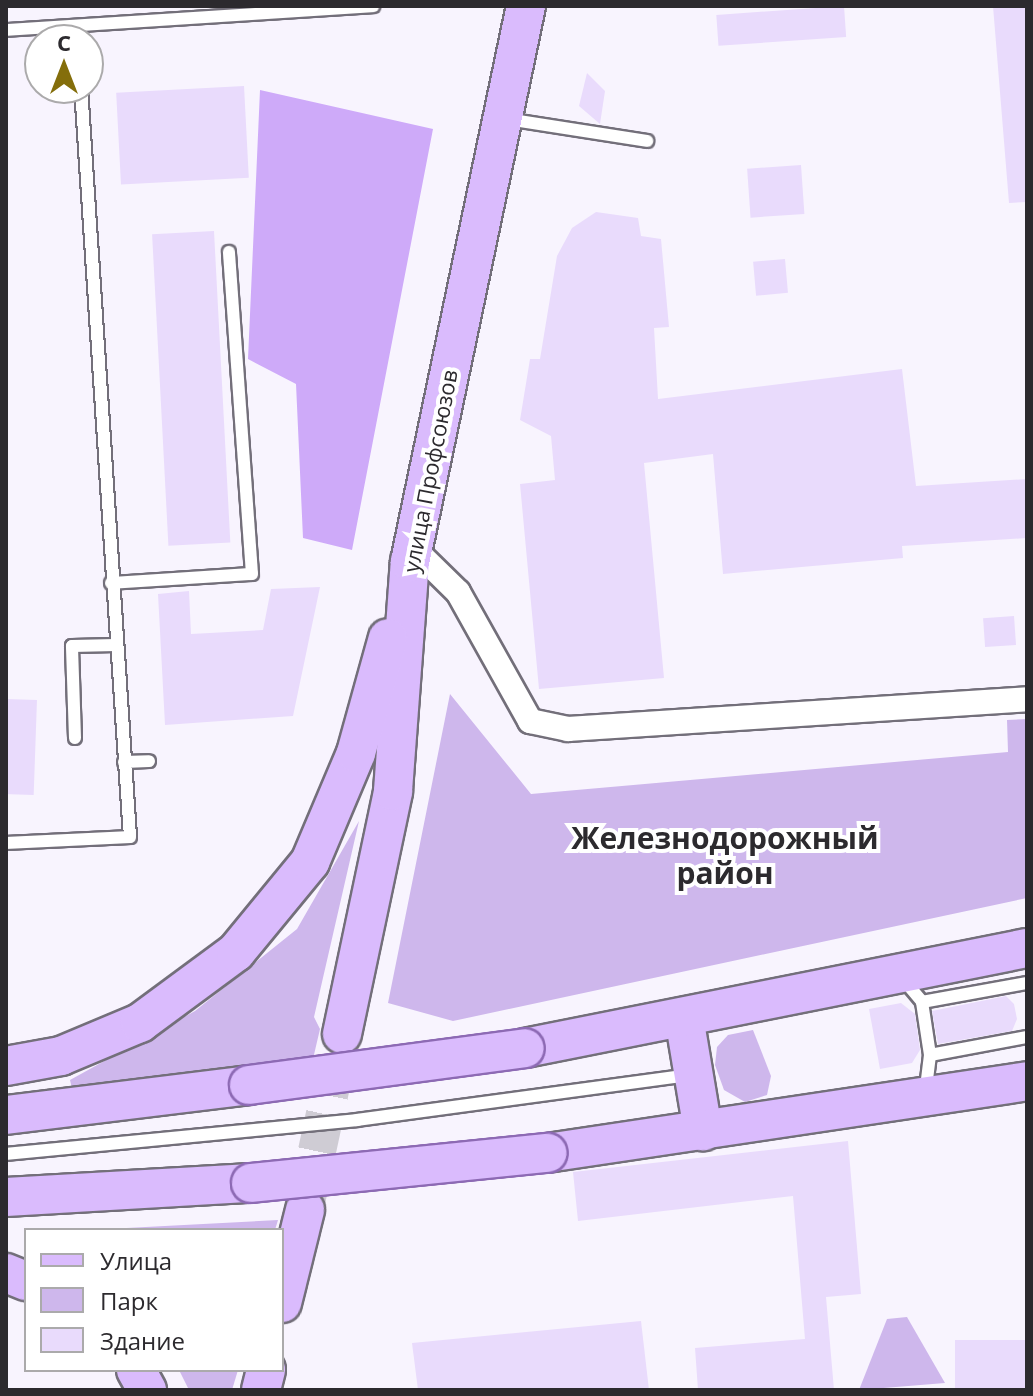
<!DOCTYPE html>
<meta charset="utf-8">
<style>
body{margin:0}
#map{position:relative;width:1033px;height:1396px;overflow:hidden;background:#f8f4fe;font-family:"Open Sans",sans-serif}
div>[style]{position:absolute}
.green>*{inset:0;background:#ceb7ec}
.forest>*{inset:0;background:#ceaaf9}
.building>*{inset:0;background:#e9dbfc;transform-origin:0 0}
.primary-tunnel>*{height:38px;margin-top:-19px;transform-origin:0;background:repeating-linear-gradient(90deg,#cfccd4 0 38px,transparent 0 57px)}
.roads{filter:drop-shadow(2px 0 #736f7a) drop-shadow(-2px 0 #736f7a) drop-shadow(0 2px #736f7a) drop-shadow(0 -2px #736f7a)}
.lane>*{height:12px;margin:-6px;padding:0 6px;transform-origin:6px;border-radius:6px;background:#fff}
.street>*{height:24px;margin:-12px;padding:0 12px;transform-origin:12px;border-radius:12px;background:#fff}
.primary>*{height:38px;margin:-19px;padding:0 19px;transform-origin:19px;border-radius:19px;background:#dabbfd}
.bridges{filter:drop-shadow(2px 0 #8d6ab4) drop-shadow(-2px 0 #8d6ab4) drop-shadow(0 2px #8d6ab4) drop-shadow(0 -2px #8d6ab4)}
.primary-bridge>*{height:38px;margin:-19px;padding:0 19px;transform-origin:19px;border-radius:19px;background:#dabbfd}
span{translate:-50% -50%;white-space:nowrap;text-align:center;line-height:1.15;-webkit-text-stroke:8px #fff;paint-order:stroke}
.street-label{font-size:22px;color:#2c2a2e}
.district-label{font-size:30px;color:#2c2a2e;font-weight:700}
.frame{position:absolute;inset:0;border:8px solid #2c2a2e;pointer-events:none}
.legend{position:absolute;left:24px;top:1228px;width:260px;height:144px;box-sizing:border-box;background:#fff;border:2px solid #abaaab;margin:0;padding:10px 14px;list-style:none;font-size:24px;color:#2c2a2e}
.legend li{display:flex;align-items:center;gap:16px;height:40px}
.legend b{width:40px;border:2px solid #abaaab}
.north{position:absolute;left:24px;top:24px;width:80px;height:80px;box-sizing:border-box;background:#fff;border:2px solid #abaaab;border-radius:50%;rotate:0deg;font-size:22px;font-weight:700;line-height:32px;text-align:center;color:#2c2a2e}
.north::after{content:'';display:block;margin:auto;width:28px;height:36px;background:#846e0b;clip-path:polygon(50% 0,100% 100%,50% 72%,0 100%)}
</style>
<div id="map">
<div class="green">
<i style="clip-path:polygon(450px 694px,531px 794px,1008px 752px,1007px 720px,1027px 719px,1027px 898px,453px 1021px,388px 1003px)"></i>
<i style="clip-path:polygon(359px 821px,314px 1017px,320px 1029px,313px 1059px,73px 1093px,70px 1080px,195px 1011px,297px 929px)"></i>
<i style="clip-path:polygon(753px 1030px,771px 1076px,767px 1095px,745px 1102px,724px 1090px,715px 1065px,717px 1047px,728px 1035px)"></i>
<i style="clip-path:polygon(278px 1220px,275px 1230px,88px 1230px)"></i>
<i style="clip-path:polygon(907px 1317px,945px 1383px,859px 1390px,887px 1319px)"></i>
<i style="clip-path:polygon(179px 1370px,238px 1370px,232px 1390px,189px 1390px)"></i>
</div>
<div class="forest">
<i style="clip-path:polygon(260px 90px,433px 129px,352px 550px,303px 538px,296px 384px,248px 359px)"></i>
</div>
<div class="building">
<i style="left:844px;top:6px;width:31px;height:128px;rotate:86deg"></i>
<i style="clip-path:polygon(993px 6px,1027px 6px,1027px 202px,1009px 203px)"></i>
<i style="clip-path:polygon(587px 73px,605px 91px,600px 124px,579px 106px)"></i>
<i style="left:244px;top:86px;width:92px;height:128px;rotate:87deg"></i>
<i style="left:801px;top:165px;width:49px;height:54px;rotate:86deg"></i>
<i style="clip-path:polygon(596px 212px,638px 218px,641px 236px,661px 239px,669px 327px,654px 328px,658px 399px,902px 369px,916px 486px,1027px 479px,1027px 538px,902px 546px,903px 558px,723px 574px,713px 454px,644px 463px,664px 678px,539px 689px,520px 484px,555px 480px,551px 436px,520px 420px,530px 359px,540px 359px,557px 256px,572px 228px)"></i>
<i style="left:214px;top:231px;width:312px;height:62px;rotate:87deg"></i>
<i style="left:785px;top:259px;width:34px;height:32px;rotate:85deg"></i>
<i style="clip-path:polygon(320px 587px,293px 716px,165px 725px,158px 594px,189px 591px,191px 634px,263px 630px,271px 589px)"></i>
<i style="left:1014px;top:616px;width:29px;height:31px;rotate:86deg"></i>
<i style="left:6px;top:699px;width:31px;height:95px;rotate:2deg"></i>
<i style="clip-path:polygon(1006px 996px,1014px 1004px,1017px 1019px,1012px 1031px,938px 1044px,932px 1011px)"></i>
<i style="clip-path:polygon(901px 1003px,915px 1014px,920px 1050px,912px 1063px,880px 1069px,869px 1009px)"></i>
<i style="clip-path:polygon(848px 1141px,861px 1294px,826px 1297px,834px 1390px,698px 1390px,695px 1348px,805px 1339px,793px 1196px,578px 1221px,573px 1172px)"></i>
<i style="clip-path:polygon(641px 1321px,649px 1390px,418px 1390px,412px 1343px)"></i>
<i style="left:1027px;top:1340px;width:48px;height:72px;rotate:90deg"></i>
</div>
<div class="primary-tunnel">
<i style="left:305px;top:1207px;width:177px;rotate:-77.9deg"></i>
</div>
<div class="roads">
<div class="lane">
<i style="left:6px;top:30px;width:368px;rotate:-3.7deg"></i>
<i style="left:507px;top:119px;width:142px;rotate:8.9deg"></i>
<i style="left:111px;top:583px;width:141px;rotate:-3.7deg"></i>
<i style="left:252px;top:574px;width:323px;rotate:-94.1deg"></i>
<i style="left:75px;top:738px;width:92px;rotate:-91.9deg"></i>
<i style="left:72px;top:646px;width:44px;rotate:-1.3deg"></i>
<i style="left:124px;top:762px;width:25px;rotate:-2deg"></i>
<i style="left:6px;top:843px;width:124px;rotate:-2.8deg"></i>
<i style="left:130px;top:837px;width:751px;rotate:-93.74deg"></i>
<i style="left:903px;top:979px;width:30px;rotate:50deg"></i>
<i style="left:922px;top:1002px;width:54px;rotate:81.4deg"></i>
<i style="left:930px;top:1055px;width:38px;rotate:97deg"></i>
<i style="left:922px;top:1002px;width:107px;rotate:-10.3deg"></i>
<i style="left:930px;top:1055px;width:99px;rotate:-10.5deg"></i>
<i style="left:6px;top:1154px;width:353px;rotate:-5.5deg"></i>
<i style="left:357px;top:1120px;width:336px;rotate:-7.7deg"></i>
</div>
<div class="street">
<i style="left:413px;top:548px;width:63px;rotate:44.4deg"></i>
<i style="left:458px;top:592px;width:148px;rotate:60.8deg"></i>
<i style="left:530px;top:721px;width:39px;rotate:12deg"></i>
<i style="left:568px;top:729px;width:460px;rotate:-3.7deg"></i>
</div>
<div class="primary">
<i style="left:684px;top:1017px;width:116px;rotate:80.5deg"></i>
<i style="left:342px;top:1034px;width:248px;rotate:-78.1deg"></i>
<i style="left:393px;top:791px;width:230px;rotate:-85.8deg"></i>
<i style="left:410px;top:562px;width:568px;rotate:-78.22deg"></i>
<i style="left:525px;top:1048px;width:512px;rotate:-11.27deg"></i>
<i style="left:6px;top:1066px;width:56px;rotate:-10.3deg"></i>
<i style="left:61px;top:1056px;width:86px;rotate:-22.7deg"></i>
<i style="left:140px;top:1023px;width:119px;rotate:-36.5deg"></i>
<i style="left:236px;top:952px;width:117px;rotate:-50.6deg"></i>
<i style="left:310px;top:862px;width:118px;rotate:-67.1deg"></i>
<i style="left:356px;top:753px;width:119px;rotate:-74.5deg"></i>
<i style="left:6px;top:1115px;width:245px;rotate:-7deg"></i>
<i style="left:547px;top:1153px;width:485px;rotate:-8.5deg"></i>
<i style="left:6px;top:1197px;width:245px;rotate:-3.3deg"></i>
<i style="left:6px;top:1273px;width:22px;rotate:22deg"></i>
<i style="left:282px;top:1303px;width:96px;rotate:-76.1deg"></i>
<i style="left:136px;top:1370px;width:23px;rotate:61deg"></i>
<i style="left:261px;top:1390px;width:21px;rotate:-76deg"></i>
</div>
</div>
<div class="bridges">
<div class="primary-bridge">
<i style="left:249px;top:1085px;width:278px;rotate:-7.6deg"></i>
<i style="left:251px;top:1183px;width:298px;rotate:-5.8deg"></i>
</div>
</div>
<div class="street-label">
<span style="left:430px;top:471px;rotate:-79deg">улица Профсоюзов</span>
</div>
<div class="district-label">
<span style="left:725px;top:855px">Железнодорожный<br>район</span>
</div>
<div class="frame"></div>
<ul class="legend">
<li><b style="height:10px;background:#dabbfd"></b>Улица</li>
<li><b style="height:22px;background:#ceb7ec"></b>Парк</li>
<li><b style="height:22px;background:#e9dbfc"></b>Здание</li>
</ul>
<div class="north">С</div>
</div>
